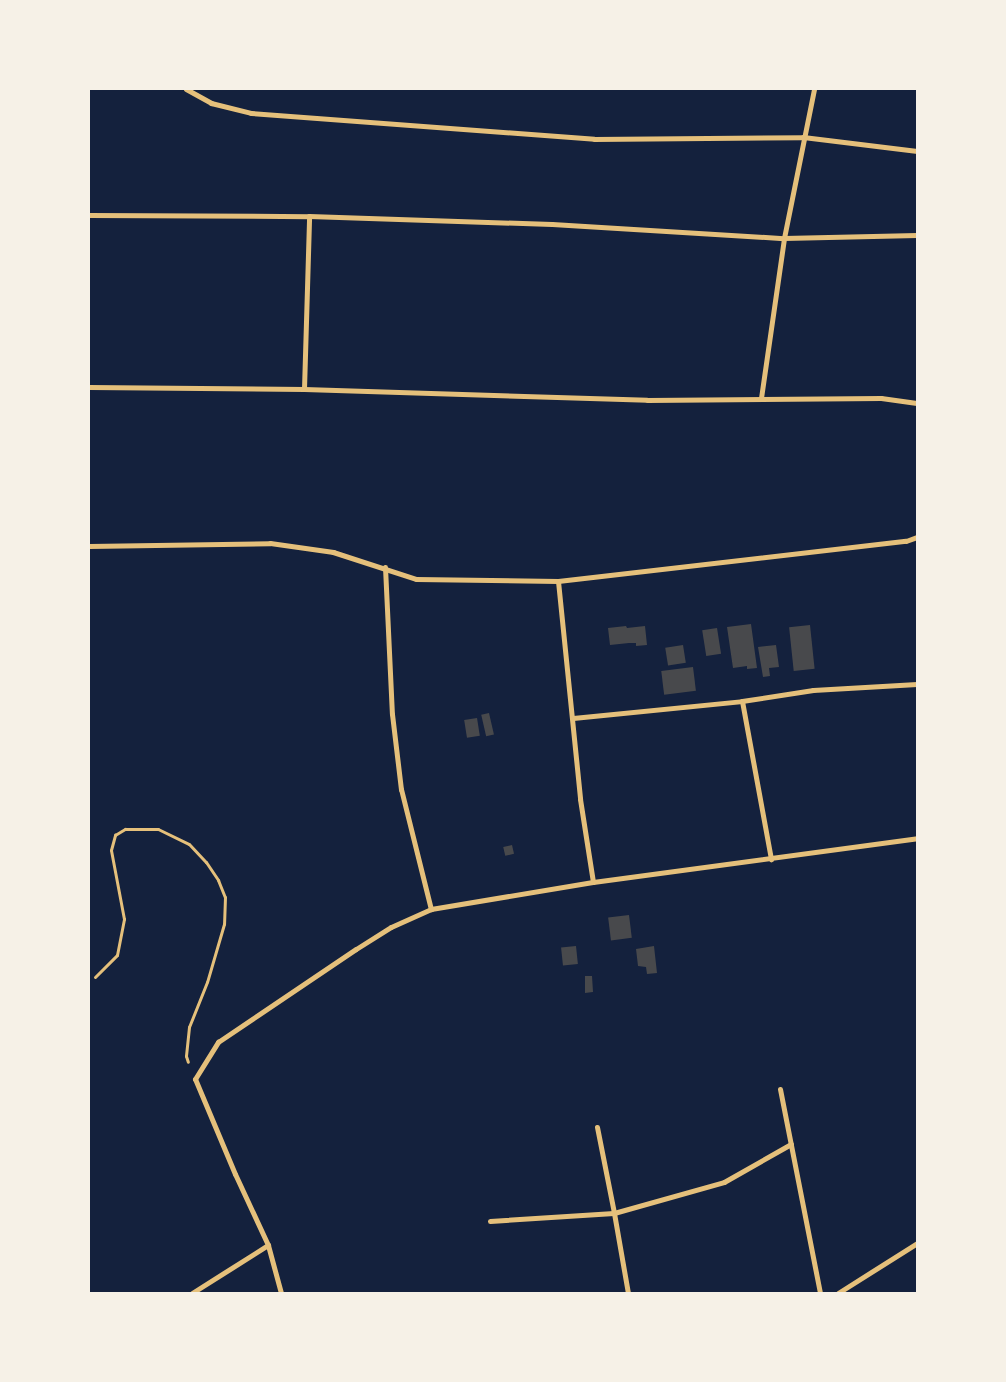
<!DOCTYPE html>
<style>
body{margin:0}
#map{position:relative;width:1006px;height:1382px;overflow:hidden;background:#14213d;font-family:Roboto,sans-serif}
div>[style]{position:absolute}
.building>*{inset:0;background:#48494c;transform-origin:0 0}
.path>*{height:3px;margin:-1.5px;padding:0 1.5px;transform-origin:1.5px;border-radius:1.5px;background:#e5c07b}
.minor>*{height:5px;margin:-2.5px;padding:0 2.5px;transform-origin:2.5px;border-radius:2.5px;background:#e5c07b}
span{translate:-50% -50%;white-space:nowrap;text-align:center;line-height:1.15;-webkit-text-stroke:5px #f6f1e7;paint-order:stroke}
.frame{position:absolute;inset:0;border:90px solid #f6f1e7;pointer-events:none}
</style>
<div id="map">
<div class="building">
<i style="clip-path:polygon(751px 624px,757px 668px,747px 669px,747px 666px,733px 668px,727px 627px)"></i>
<i style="left:810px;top:625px;width:44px;height:21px;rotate:84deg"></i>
<i style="clip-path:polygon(626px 626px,627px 628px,645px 626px,647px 645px,636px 646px,636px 643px,629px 643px,610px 645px,608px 628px)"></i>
<i style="left:717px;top:628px;width:26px;height:15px;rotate:81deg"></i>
<i style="left:683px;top:645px;width:18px;height:18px;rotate:81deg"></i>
<i style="clip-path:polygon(776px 645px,779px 667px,769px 668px,770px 676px,763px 677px,758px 647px)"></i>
<i style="left:693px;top:667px;width:24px;height:32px;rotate:83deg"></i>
<i style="left:489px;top:713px;width:22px;height:8px;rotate:77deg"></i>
<i style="left:477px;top:718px;width:18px;height:13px;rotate:81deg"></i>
<i style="left:512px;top:845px;width:9px;height:9px;rotate:77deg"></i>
<i style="left:629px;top:915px;width:23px;height:21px;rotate:83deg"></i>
<i style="left:576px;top:946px;width:18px;height:15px;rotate:84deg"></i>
<i style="clip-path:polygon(654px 946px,657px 973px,647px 974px,646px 967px,638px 966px,636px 949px)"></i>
<i style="clip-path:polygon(585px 976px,592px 976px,593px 992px,585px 993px)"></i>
</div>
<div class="path">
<i style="left:95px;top:977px;width:31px;rotate:-45deg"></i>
<i style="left:117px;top:955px;width:37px;rotate:-79deg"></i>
<i style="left:124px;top:919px;width:70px;rotate:-100.7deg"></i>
<i style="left:111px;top:850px;width:16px;rotate:-75deg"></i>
<i style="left:115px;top:835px;width:12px;rotate:-31deg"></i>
<i style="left:125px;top:829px;width:33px"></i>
<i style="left:158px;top:829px;width:34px;rotate:26deg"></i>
<i style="left:189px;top:844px;width:25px;rotate:47deg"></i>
<i style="left:206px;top:862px;width:22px;rotate:56deg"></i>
<i style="left:218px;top:880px;width:18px;rotate:68deg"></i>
<i style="left:225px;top:897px;width:27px;rotate:92deg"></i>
<i style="left:224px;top:924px;width:60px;rotate:106.3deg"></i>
<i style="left:207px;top:982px;width:48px;rotate:111.8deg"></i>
<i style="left:189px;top:1027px;width:29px;rotate:96deg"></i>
<i style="left:186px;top:1056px;width:6px;rotate:72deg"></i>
</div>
<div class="minor">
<i style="left:186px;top:89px;width:29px;rotate:29deg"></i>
<i style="left:211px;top:103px;width:41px;rotate:14deg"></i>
<i style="left:251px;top:113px;width:344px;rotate:4.3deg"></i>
<i style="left:594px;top:139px;width:209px;rotate:-0.5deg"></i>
<i style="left:803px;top:137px;width:115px;rotate:7deg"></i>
<i style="left:89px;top:215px;width:220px;rotate:0.3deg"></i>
<i style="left:309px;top:216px;width:243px;rotate:1.9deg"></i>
<i style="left:552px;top:224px;width:232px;rotate:3.5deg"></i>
<i style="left:784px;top:238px;width:133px;rotate:-1.3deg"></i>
<i style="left:89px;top:387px;width:215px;rotate:0.5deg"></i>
<i style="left:304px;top:389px;width:343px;rotate:1.8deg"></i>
<i style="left:647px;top:400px;width:234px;rotate:-0.5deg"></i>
<i style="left:881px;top:398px;width:36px;rotate:8deg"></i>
<i style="left:304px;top:389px;width:173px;rotate:-88.3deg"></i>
<i style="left:761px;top:398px;width:162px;rotate:-81.8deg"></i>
<i style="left:784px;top:238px;width:152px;rotate:-78.6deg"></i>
<i style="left:89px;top:546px;width:181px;rotate:-0.9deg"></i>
<i style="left:270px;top:543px;width:64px;rotate:8.1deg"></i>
<i style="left:333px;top:552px;width:87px;rotate:18deg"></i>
<i style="left:416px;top:579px;width:142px;rotate:0.8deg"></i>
<i style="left:558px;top:581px;width:350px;rotate:-6.6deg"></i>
<i style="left:906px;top:541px;width:12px;rotate:-20deg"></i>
<i style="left:385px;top:567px;width:147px;rotate:87.3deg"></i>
<i style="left:392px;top:714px;width:76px;rotate:83.2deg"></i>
<i style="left:401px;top:789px;width:124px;rotate:76deg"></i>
<i style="left:558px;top:581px;width:219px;rotate:84.2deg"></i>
<i style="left:580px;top:799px;width:84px;rotate:81.1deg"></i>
<i style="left:742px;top:701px;width:161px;rotate:79.6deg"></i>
<i style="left:573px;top:718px;width:170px;rotate:-5.7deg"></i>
<i style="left:742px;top:701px;width:72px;rotate:-8.8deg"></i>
<i style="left:813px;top:690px;width:104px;rotate:-3.3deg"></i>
<i style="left:780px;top:1089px;width:208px;rotate:78.9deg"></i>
<i style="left:597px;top:1127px;width:88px;rotate:78.8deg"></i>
<i style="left:614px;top:1213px;width:114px;rotate:-15.7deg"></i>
<i style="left:724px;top:1182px;width:77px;rotate:-29.6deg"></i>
<i style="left:490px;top:1221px;width:124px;rotate:-3.7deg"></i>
<i style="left:614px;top:1213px;width:81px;rotate:80.1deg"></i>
<i style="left:192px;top:1293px;width:90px;rotate:-32.3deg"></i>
<i style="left:281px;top:1293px;width:50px;rotate:-105.2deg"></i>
<i style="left:268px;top:1245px;width:78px;rotate:-114.9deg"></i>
<i style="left:235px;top:1174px;width:103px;rotate:-112.8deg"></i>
<i style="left:195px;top:1079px;width:44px;rotate:-58.1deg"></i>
<i style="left:218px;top:1042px;width:166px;rotate:-34deg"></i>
<i style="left:356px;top:949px;width:41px;rotate:-32.2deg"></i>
<i style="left:391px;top:927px;width:44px;rotate:-24.2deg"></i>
<i style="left:431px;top:909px;width:164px;rotate:-9.5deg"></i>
<i style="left:593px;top:882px;width:327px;rotate:-7.7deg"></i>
<i style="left:838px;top:1293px;width:93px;rotate:-32.3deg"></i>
</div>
<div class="frame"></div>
</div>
